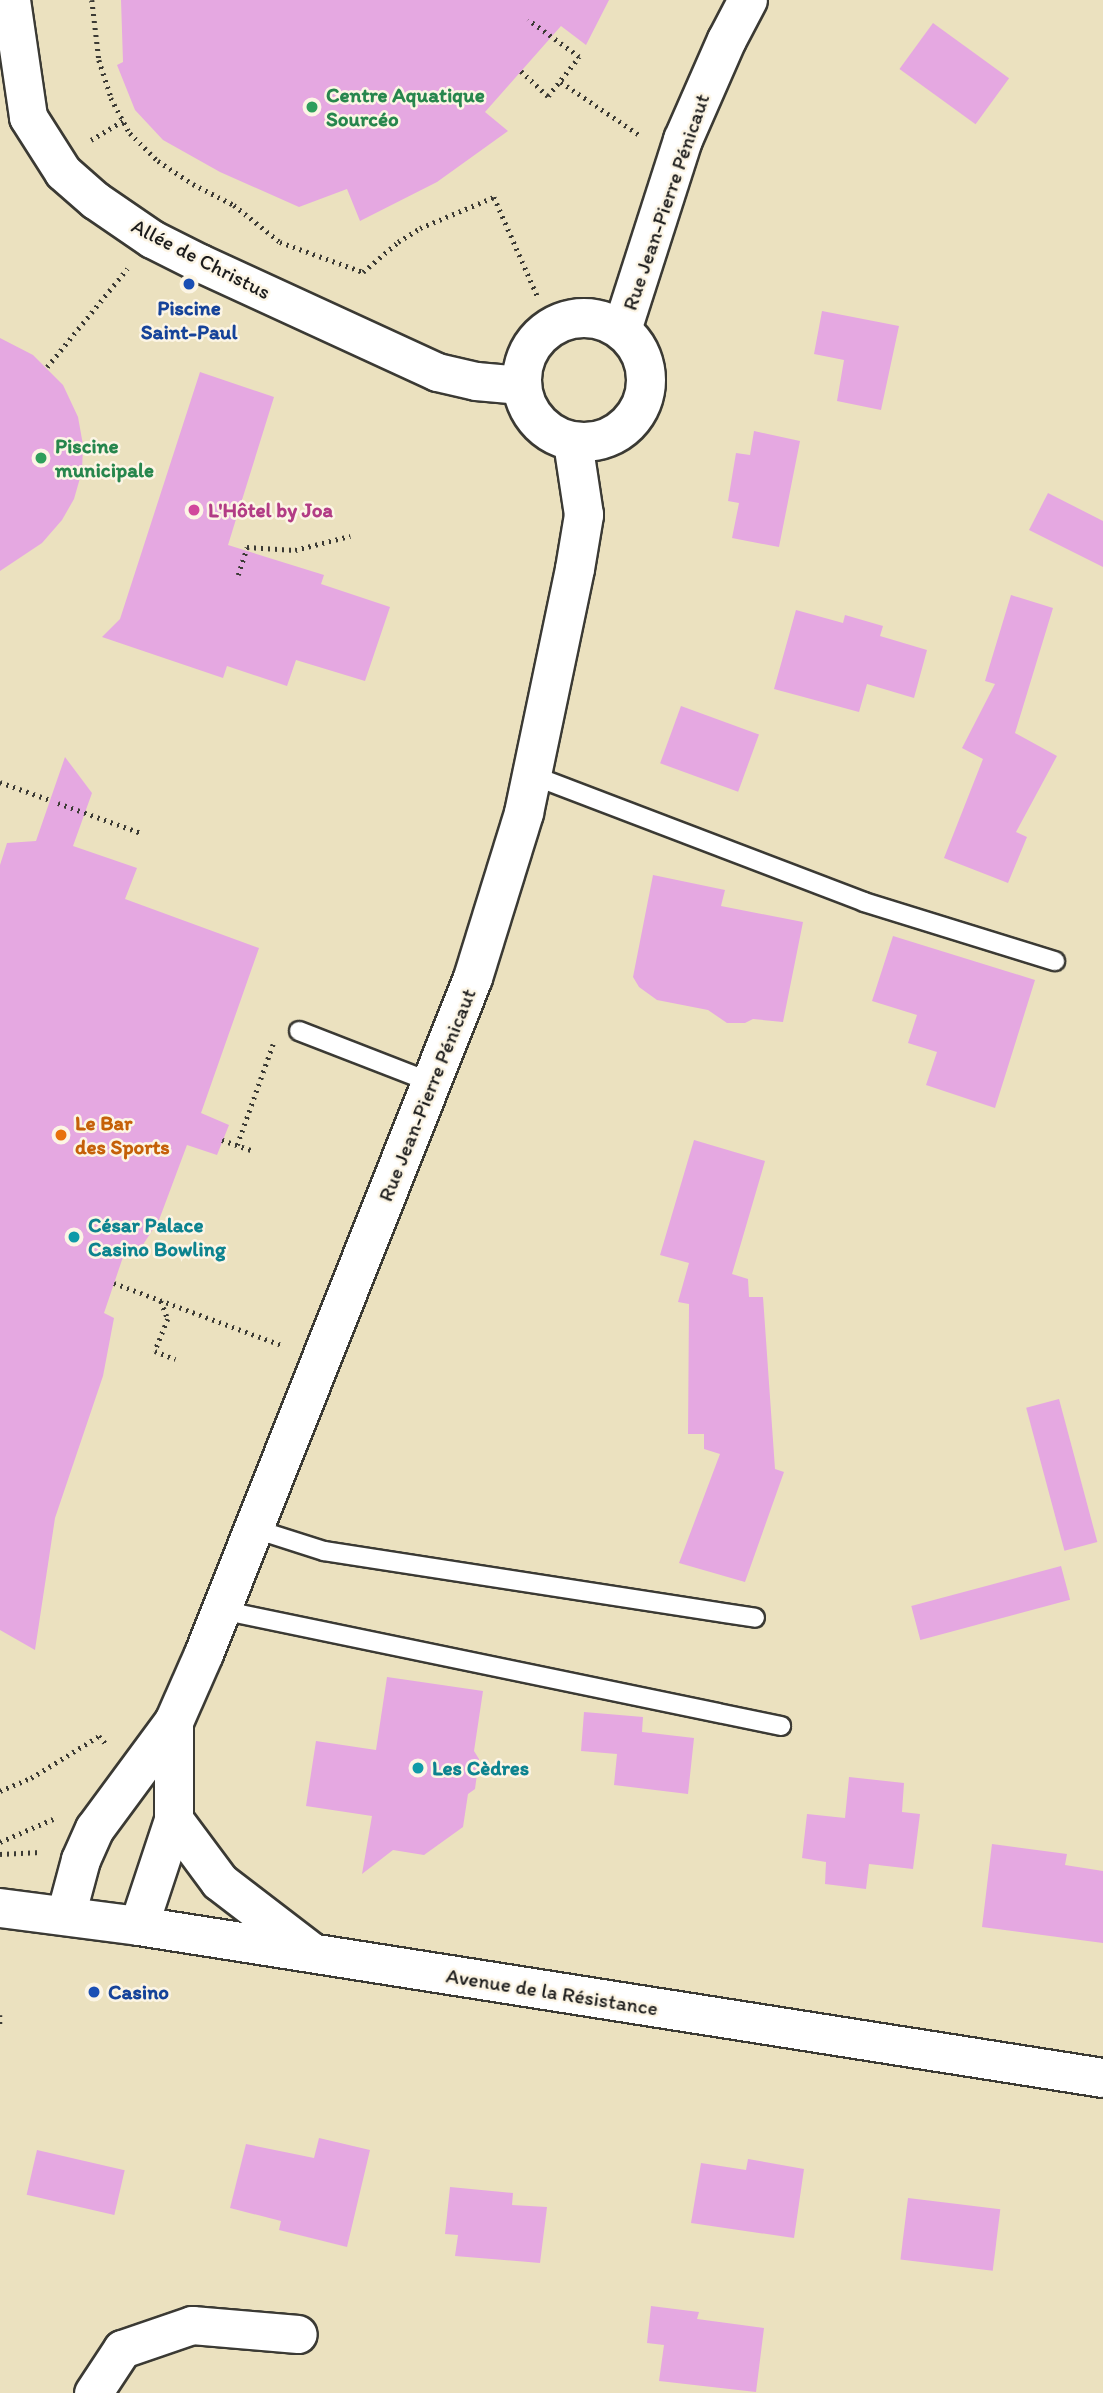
<!DOCTYPE html>
<meta charset="utf-8">
<style>
body{margin:0}
#map{position:relative;width:1103px;height:2393px;overflow:hidden;background:#ebe1bf;font-family:Itim,sans-serif}
div>[style]{position:absolute}
.building>*{inset:0;background:#e5a8e1;transform-origin:0 0}
.path>*{height:4.5px;margin-top:-2.25px;transform-origin:0;background:repeating-linear-gradient(90deg,#3b3a34 0 2px,transparent 0 7px)}
.roads{filter:drop-shadow(2px 0 #3b3a34) drop-shadow(-2px 0 #3b3a34) drop-shadow(0 2px #3b3a34) drop-shadow(0 -2px #3b3a34)}
.lane>*{height:18px;margin:-9px;padding:0 9px;transform-origin:9px;border-radius:9px;background:#fff}
.street>*{height:37px;margin:-18.5px;padding:0 18.5px;transform-origin:18.5px;border-radius:18.5px;background:#fff}
.secondary>*{height:38px;margin:-19px;padding:0 19px;transform-origin:19px;border-radius:19px;background:#fff}
.secondary>.ring{margin:-19px;padding:0;box-sizing:content-box;background:none;border:38px solid #fff;border-radius:50%}
.dots>*{width:19px;height:19px;translate:-50% -50%;box-sizing:border-box;border:4px solid #fcf5e5;border-radius:50%}
span{translate:-50% -50%;white-space:nowrap;text-align:center;line-height:1.15;-webkit-text-stroke:5px #fcf5e5;paint-order:stroke}
.leisure-label{font-size:21px;color:#27864d;font-weight:700}
.left{translate:0 -50%;text-align:left}
.street-label{font-size:21px;color:#1c1c1c}
.transit-label{font-size:21px;color:#164399;font-weight:700}
.hotel-label{font-size:21px;color:#b23c85;font-weight:700}
.food-label{font-size:21px;color:#c56008;font-weight:700}
.culture-label{font-size:21px;color:#0d838f;font-weight:700}
</style>
<div id="map">
<div class="building">
<i style="clip-path:polygon(121px 0,609px 0,586px 45px,561px 26px,485px 112px,508px 131px,437px 182px,360px 221px,347px 189px,299px 207px,220px 172px,163px 140px,135px 110px,117px 65px,123px 62px)"></i>
<i style="left:933px;top:23px;width:94px;height:57px;rotate:36deg"></i>
<i style="clip-path:polygon(822px 311px,899px 326px,881px 410px,837px 401px,844px 360px,814px 354px)"></i>
<i style="clip-path:polygon(0 338px,33px 355px,63px 385px,78px 417px,83px 445px,82px 471px,74px 499px,62px 520px,42px 543px,0 571px)"></i>
<i style="clip-path:polygon(200px 372px,274px 397px,228px 545px,324px 575px,321px 584px,390px 607px,365px 681px,296px 660px,287px 686px,227px 666px,223px 678px,102px 637px,120px 619px)"></i>
<i style="clip-path:polygon(754px 431px,800px 441px,779px 547px,732px 538px,739px 503px,728px 501px,736px 453px,750px 455px)"></i>
<i style="clip-path:polygon(1048px 493px,1103px 521px,1103px 567px,1029px 530px)"></i>
<i style="clip-path:polygon(1011px 595px,1053px 608px,1015px 733px,1057px 756px,1016px 832px,1027px 837px,1008px 883px,944px 858px,983px 759px,962px 748px,995px 684px,985px 681px)"></i>
<i style="clip-path:polygon(796px 610px,843px 623px,845px 615px,883px 626px,880px 636px,927px 650px,914px 698px,867px 684px,859px 712px,774px 689px)"></i>
<i style="left:681px;top:706px;width:83px;height:61px;rotate:20deg"></i>
<i style="clip-path:polygon(65px 757px,92px 793px,73px 846px,137px 868px,125px 899px,259px 948px,201px 1113px,229px 1125px,217px 1155px,187px 1145px,159px 1220px,135px 1257px,124px 1254px,104px 1313px,114px 1318px,103px 1376px,55px 1518px,35px 1650px,0 1630px,0 865px,7px 843px,36px 841px)"></i>
<i style="clip-path:polygon(653px 875px,725px 890px,721px 906px,803px 922px,783px 1022px,753px 1019px,745px 1023px,727px 1023px,708px 1010px,657px 1000px,639px 987px,633px 977px)"></i>
<i style="clip-path:polygon(893px 936px,1035px 980px,995px 1108px,926px 1085px,937px 1052px,908px 1043px,917px 1015px,872px 1001px)"></i>
<i style="clip-path:polygon(694px 1140px,765px 1161px,732px 1274px,748px 1279px,749px 1297px,763px 1297px,775px 1469px,784px 1472px,745px 1582px,679px 1563px,720px 1454px,704px 1449px,704px 1434px,688px 1434px,689px 1304px,678px 1302px,689px 1263px,660px 1255px)"></i>
<i style="left:1059px;top:1399px;width:148px;height:34px;rotate:75deg"></i>
<i style="left:1061px;top:1566px;width:35px;height:155px;rotate:75deg"></i>
<i style="clip-path:polygon(387px 1677px,483px 1691px,474px 1751px,479px 1759px,475px 1789px,468px 1794px,463px 1827px,424px 1855px,393px 1850px,362px 1874px,372px 1816px,306px 1806px,316px 1741px,376px 1750px)"></i>
<i style="clip-path:polygon(584px 1712px,643px 1717px,642px 1732px,694px 1738px,688px 1794px,614px 1785px,617px 1754px,581px 1751px)"></i>
<i style="clip-path:polygon(849px 1777px,904px 1783px,902px 1812px,920px 1814px,913px 1869px,869px 1864px,866px 1889px,825px 1884px,826px 1862px,802px 1858px,807px 1814px,845px 1818px)"></i>
<i style="clip-path:polygon(992px 1844px,1067px 1854px,1065px 1865px,1103px 1871px,1103px 1943px,982px 1927px)"></i>
<i style="clip-path:polygon(319px 2138px,370px 2150px,347px 2247px,279px 2230px,281px 2221px,230px 2208px,246px 2144px,314px 2158px)"></i>
<i style="left:37px;top:2150px;width:90px;height:46px;rotate:13deg"></i>
<i style="clip-path:polygon(748px 2159px,804px 2169px,794px 2238px,691px 2223px,701px 2163px,746px 2170px)"></i>
<i style="clip-path:polygon(450px 2187px,513px 2193px,512px 2205px,547px 2207px,540px 2263px,455px 2256px,458px 2235px,445px 2234px)"></i>
<i style="left:908px;top:2198px;width:93px;height:62px;rotate:7deg"></i>
<i style="clip-path:polygon(651px 2306px,699px 2312px,697px 2319px,764px 2328px,756px 2392px,659px 2381px,664px 2345px,647px 2343px)"></i>
</div>
<div class="path">
<i style="left:92px;top:0;width:60px;rotate:83.3deg"></i>
<i style="left:99px;top:60px;width:40px;rotate:72deg"></i>
<i style="left:111px;top:98px;width:40px;rotate:62deg"></i>
<i style="left:130px;top:133px;width:40px;rotate:45deg"></i>
<i style="left:158px;top:161px;width:42px;rotate:33.3deg"></i>
<i style="left:193px;top:184px;width:46px;rotate:27.1deg"></i>
<i style="left:234px;top:205px;width:59px;rotate:38.8deg"></i>
<i style="left:280px;top:242px;width:88px;rotate:19.9deg"></i>
<i style="left:363px;top:272px;width:46px;rotate:-40.6deg"></i>
<i style="left:398px;top:242px;width:26px;rotate:-32deg"></i>
<i style="left:420px;top:228px;width:80px;rotate:-22.7deg"></i>
<i style="left:494px;top:197px;width:109px;rotate:66.3deg"></i>
<i style="left:521px;top:71px;width:37px;rotate:43deg"></i>
<i style="left:548px;top:96px;width:50px;rotate:-51.5deg"></i>
<i style="left:579px;top:57px;width:63px;rotate:-144deg"></i>
<i style="left:561px;top:82px;width:97px;rotate:34deg"></i>
<i style="left:91px;top:140px;width:37px;rotate:-31deg"></i>
<i style="left:47px;top:367px;width:127px;rotate:-50.8deg"></i>
<i style="left:238px;top:575px;width:29px;rotate:-72deg"></i>
<i style="left:247px;top:547px;width:48px;rotate:3.6deg"></i>
<i style="left:295px;top:550px;width:57px;rotate:-14.3deg"></i>
<i style="left:0;top:782px;width:53px;rotate:19.8deg"></i>
<i style="left:58px;top:803px;width:88px;rotate:19.9deg"></i>
<i style="left:222px;top:1140px;width:31px;rotate:19deg"></i>
<i style="left:237px;top:1145px;width:107px;rotate:-70.4deg"></i>
<i style="left:114px;top:1283px;width:181px;rotate:20.3deg"></i>
<i style="left:161px;top:1301px;width:19px;rotate:69deg"></i>
<i style="left:168px;top:1319px;width:35px;rotate:112deg"></i>
<i style="left:155px;top:1351px;width:22px;rotate:22deg"></i>
<i style="left:0;top:1791px;width:34px;rotate:-23deg"></i>
<i style="left:31px;top:1778px;width:80px;rotate:-31.7deg"></i>
<i style="left:99px;top:1736px;width:12px;rotate:48deg"></i>
<i style="left:0;top:1842px;width:58px;rotate:-23.5deg"></i>
<i style="left:0;top:1854px;width:41px;rotate:-2.8deg"></i>
<i style="left:0;top:2015px;width:12px;rotate:90deg"></i>
</div>
<div class="roads">
<div class="lane">
<i style="left:532px;top:775px;width:355px;rotate:20.9deg"></i>
<i style="left:864px;top:902px;width:200px;rotate:17.2deg"></i>
<i style="left:299px;top:1031px;width:144px;rotate:21.2deg"></i>
<i style="left:255px;top:1529px;width:72px;rotate:17.7deg"></i>
<i style="left:324px;top:1551px;width:436px;rotate:8.8deg"></i>
<i style="left:221px;top:1610px;width:572px;rotate:11.7deg"></i>
</div>
<div class="street">
<i style="left:11px;top:0;width:118px;rotate:81.7deg"></i>
<i style="left:28px;top:117px;width:65px;rotate:57.5deg"></i>
<i style="left:63px;top:172px;width:43px;rotate:41.2deg"></i>
<i style="left:95px;top:200px;width:69px;rotate:34.4deg"></i>
<i style="left:152px;top:239px;width:54px;rotate:26.6deg"></i>
<i style="left:200px;top:263px;width:261px;rotate:24.7deg"></i>
<i style="left:437px;top:372px;width:40px;rotate:13deg"></i>
<i style="left:476px;top:381px;width:45px;rotate:5.1deg"></i>
<i style="left:93px;top:2393px;width:53px;rotate:-56.6deg"></i>
<i style="left:122px;top:2349px;width:74px;rotate:-18.9deg"></i>
<i style="left:192px;top:2325px;width:106px;rotate:4.9deg"></i>
</div>
<div class="secondary">
<i class="ring" style="left:522px;top:318px;width:86px;height:86px"></i>
<i style="left:622px;top:330px;width:200px;rotate:-72.2deg"></i>
<i style="left:683px;top:140px;width:109px;rotate:-66.3deg"></i>
<i style="left:727px;top:40px;width:45px;rotate:-62.3deg"></i>
<i style="left:174px;top:1820px;width:77px;rotate:53.4deg"></i>
<i style="left:220px;top:1882px;width:113px;rotate:37.5deg"></i>
<i style="left:0;top:1908px;width:140px;rotate:7.4deg"></i>
<i style="left:139px;top:1926px;width:976px;rotate:8.96deg"></i>
<i style="left:66px;top:1916px;width:58px;rotate:-75deg"></i>
<i style="left:81px;top:1860px;width:34px;rotate:-66deg"></i>
<i style="left:95px;top:1829px;width:133px;rotate:-53.6deg"></i>
<i style="left:174px;top:1722px;width:74px;rotate:-66.2deg"></i>
<i style="left:204px;top:1654px;width:728px;rotate:-68.3deg"></i>
<i style="left:473px;top:978px;width:173px;rotate:-72.8deg"></i>
<i style="left:524px;top:813px;width:249px;rotate:-78.2deg"></i>
<i style="left:575px;top:569px;width:55px;rotate:-80.5deg"></i>
<i style="left:584px;top:515px;width:74px;rotate:-98.6deg"></i>
<i style="left:139px;top:1926px;width:112px;rotate:-71.7deg"></i>
<i style="left:174px;top:1820px;width:98px;rotate:-90deg"></i>
</div>
</div>
<div class="dots">
<i style="left:312px;top:107px;background:#2e9e5b"></i>
<i style="left:189px;top:284px;background:#1a4fb4"></i>
<i style="left:41px;top:458px;background:#2e9e5b"></i>
<i style="left:194px;top:510px;background:#d1479c"></i>
<i style="left:61px;top:1135px;background:#e8710a"></i>
<i style="left:74px;top:1237px;background:#0f9aa8"></i>
<i style="left:418px;top:1768px;background:#0f9aa8"></i>
<i style="left:94px;top:1992px;background:#1a4fb4"></i>
</div>
<div class="leisure-label">
<span class="left" style="left:326px;top:107px">Centre Aquatique<br>Sourcéo</span>
<span class="left" style="left:55px;top:458px">Piscine<br>municipale</span>
</div>
<div class="street-label">
<span style="left:666px;top:202px;rotate:-71deg">Rue Jean-Pierre Pénicaut</span>
<span style="left:201px;top:259px;rotate:27deg">Allée de Christus</span>
<span style="left:427px;top:1095px;rotate:-68deg">Rue Jean-Pierre Pénicaut</span>
<span style="left:552px;top:1992px;rotate:9deg">Avenue de la Résistance</span>
</div>
<div class="transit-label">
<span style="left:189px;top:320px">Piscine<br>Saint-Paul</span>
<span class="left" style="left:108px;top:1992px">Casino</span>
</div>
<div class="hotel-label">
<span class="left" style="left:208px;top:510px">L'Hôtel by Joa</span>
</div>
<div class="food-label">
<span class="left" style="left:75px;top:1135px">Le Bar<br>des Sports</span>
</div>
<div class="culture-label">
<span class="left" style="left:88px;top:1237px">César Palace<br>Casino Bowling</span>
<span class="left" style="left:432px;top:1768px">Les Cèdres</span>
</div>
</div>
